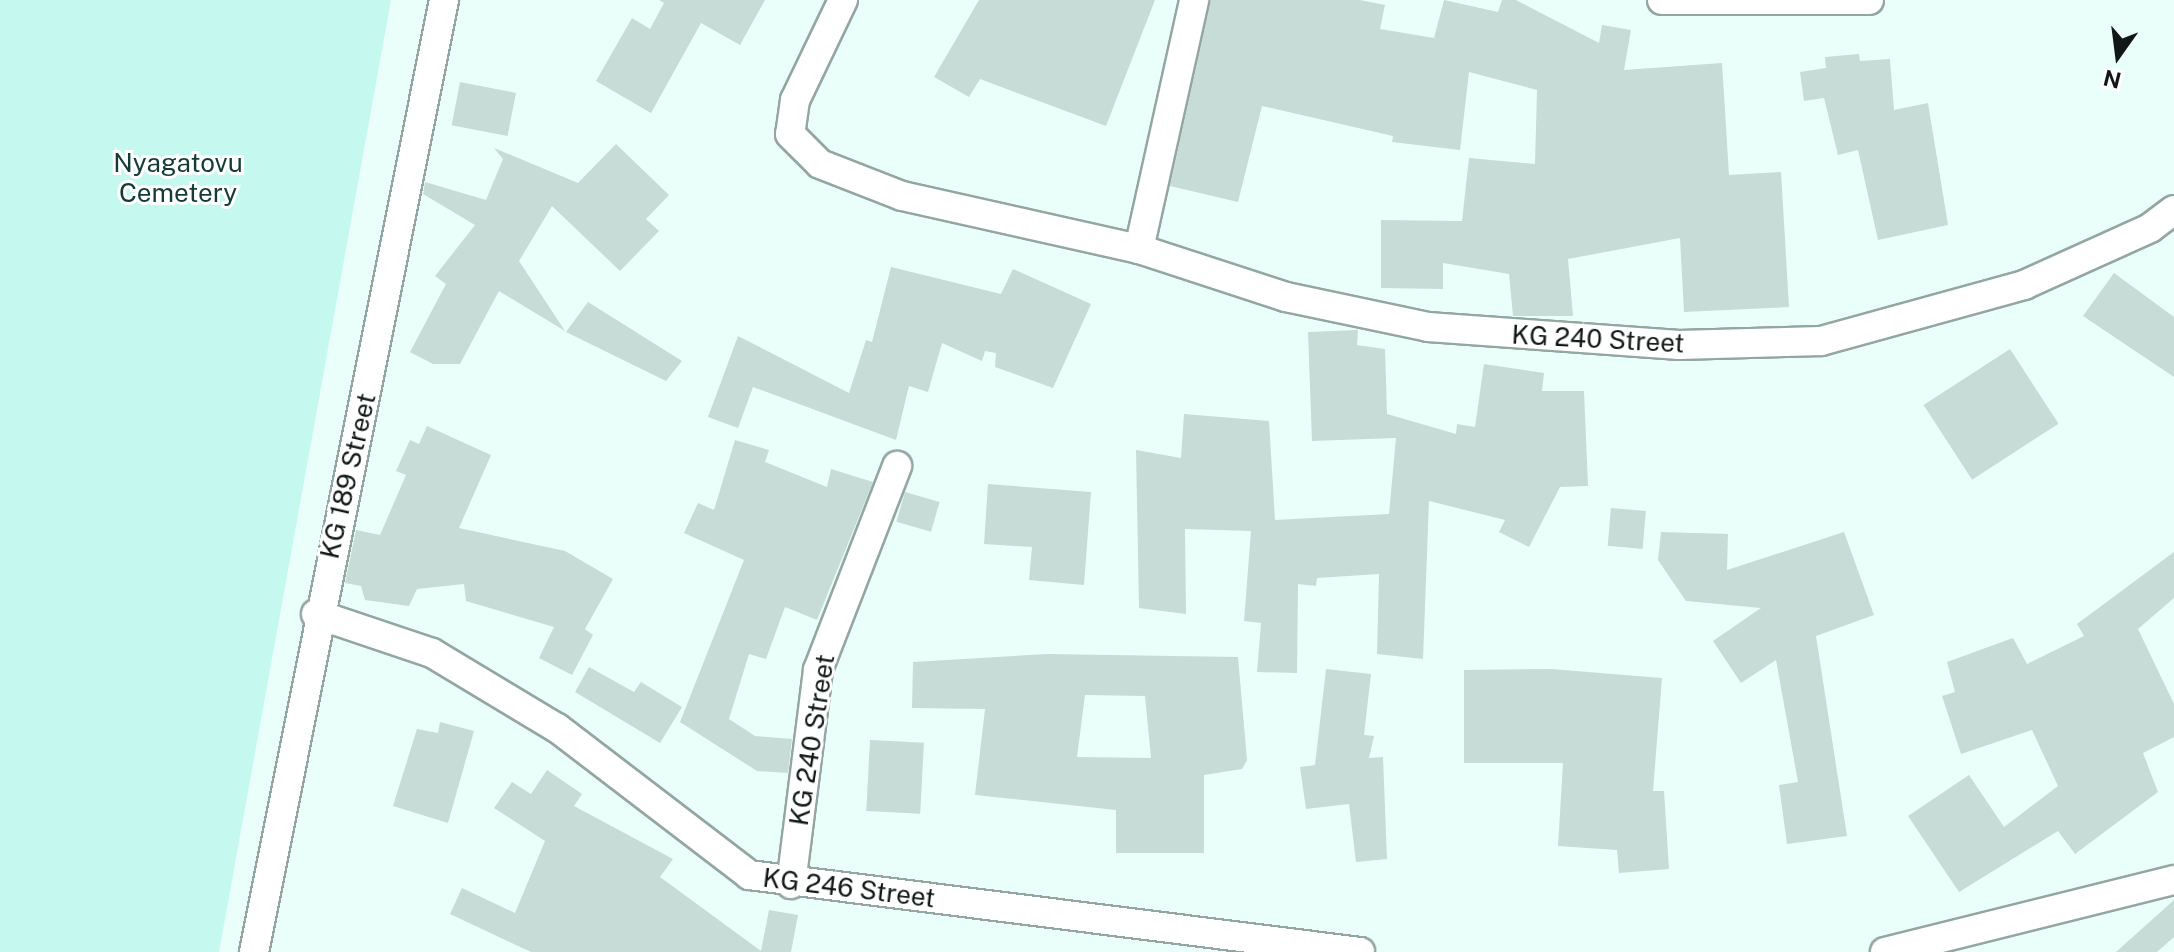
<!DOCTYPE html>
<style>
body{margin:0}
#map{position:relative;width:2174px;height:952px;overflow:hidden;background:#eafffa;font-family:"Public Sans",sans-serif}
div>[style]{position:absolute}
.green>*{inset:0;background:#c5f8ee}
.building>*{inset:0;background:#c7dbd7;transform-origin:0 0}
.roads{filter:drop-shadow(2px 0 #93a6a2) drop-shadow(-2px 0 #93a6a2) drop-shadow(0 2px #93a6a2) drop-shadow(0 -2px #93a6a2)}
.street>*{height:28px;margin:-14px;padding:0 14px;transform-origin:14px;border-radius:14px;background:#fff}
span{translate:-50% -50%;white-space:nowrap;text-align:center;line-height:1.15;-webkit-text-stroke:6px #fff;paint-order:stroke}
.park-label{font-size:26px;color:#143c36}
.street-label{font-size:26px;color:#101716}
.north{position:absolute;left:2078px;top:16px;width:80px;height:80px;-webkit-text-stroke:6px #fff;paint-order:stroke;rotate:194deg;font-size:22px;font-weight:700;line-height:32px;text-align:center;color:#101716}
.north::after{content:'';display:block;margin:auto;width:28px;height:36px;background:#101716;clip-path:polygon(50% 0,100% 100%,50% 72%,0 100%)}
</style>
<div id="map">
<div class="green">
<i style="clip-path:polygon(0 0,391px 0,219px 952px,0 952px)"></i>
</div>
<div class="building">
<i style="clip-path:polygon(659px 0,765px 0,740px 45px,701px 23px,651px 113px,596px 81px,632px 18px,650px 29px,664px 3px)"></i>
<i style="clip-path:polygon(979px 0,1155px 0,1106px 126px,980px 79px,969px 97px,934px 77px)"></i>
<i style="clip-path:polygon(1211px 0,1360px 0,1385px 5px,1380px 29px,1434px 38px,1444px 0,1498px 12px,1502px 0,1516px 0,1599px 43px,1602px 25px,1631px 30px,1624px 70px,1722px 63px,1729px 175px,1781px 172px,1789px 307px,1684px 312px,1680px 238px,1568px 259px,1573px 316px,1513px 316px,1509px 274px,1443px 263px,1443px 289px,1381px 288px,1381px 220px,1462px 221px,1469px 158px,1535px 164px,1537px 90px,1469px 72px,1460px 150px,1392px 142px,1393px 136px,1262px 106px,1238px 202px,1170px 186px)"></i>
<i style="clip-path:polygon(1859px 54px,1860px 61px,1890px 59px,1894px 110px,1928px 103px,1948px 225px,1878px 240px,1858px 150px,1838px 155px,1824px 98px,1804px 101px,1800px 72px,1826px 68px,1825px 57px)"></i>
<i style="left:460px;top:82px;width:57px;height:44px;rotate:11deg"></i>
<i style="clip-path:polygon(616px 144px,669px 195px,646px 219px,659px 231px,620px 271px,552px 206px,519px 261px,565px 331px,499px 291px,460px 364px,433px 364px,410px 352px,446px 284px,435px 276px,475px 225px,423px 194px,425px 182px,486px 200px,503px 159px,494px 148px,578px 183px)"></i>
<i style="clip-path:polygon(891px 267px,1001px 294px,1013px 269px,1091px 304px,1053px 388px,995px 367px,996px 353px,985px 351px,982px 361px,942px 343px,928px 392px,909px 386px,896px 440px,753px 387px,738px 428px,708px 417px,738px 336px,849px 393px,866px 340px,872px 342px)"></i>
<i style="clip-path:polygon(2114px 273px,2174px 317px,2174px 377px,2083px 316px)"></i>
<i style="clip-path:polygon(588px 302px,682px 361px,666px 381px,566px 332px)"></i>
<i style="clip-path:polygon(1358px 330px,1357px 345px,1385px 349px,1387px 414px,1456px 434px,1457px 424px,1475px 427px,1484px 364px,1544px 373px,1542px 391px,1584px 391px,1588px 486px,1560px 487px,1529px 547px,1499px 532px,1505px 520px,1429px 501px,1423px 659px,1377px 654px,1379px 574px,1317px 578px,1316px 586px,1298px 584px,1297px 673px,1257px 672px,1261px 623px,1244px 621px,1251px 531px,1185px 529px,1186px 614px,1139px 608px,1136px 450px,1181px 458px,1184px 414px,1269px 421px,1275px 520px,1389px 514px,1396px 438px,1312px 441px,1308px 332px)"></i>
<i style="left:2010px;top:349px;width:89px;height:103px;rotate:57deg"></i>
<i style="clip-path:polygon(427px 426px,491px 455px,459px 528px,565px 551px,613px 579px,585px 629px,593px 635px,572px 675px,539px 658px,554px 627px,466px 601px,464px 584px,417px 589px,409px 606px,365px 600px,361px 586px,345px 583px,356px 530px,380px 535px,406px 475px,396px 471px,410px 440px,419px 444px)"></i>
<i style="clip-path:polygon(735px 440px,769px 450px,765px 462px,827px 487px,831px 469px,873px 482px,817px 620px,785px 607px,766px 659px,749px 654px,729px 719px,755px 736px,792px 739px,788px 773px,757px 771px,680px 722px,744px 560px,684px 533px,698px 503px,714px 510px)"></i>
<i style="clip-path:polygon(988px 484px,1091px 492px,1084px 585px,1029px 580px,1032px 547px,984px 544px)"></i>
<i style="left:905px;top:492px;width:36px;height:31px;rotate:16deg"></i>
<i style="left:1611px;top:508px;width:35px;height:38px;rotate:5deg"></i>
<i style="clip-path:polygon(1661px 532px,1728px 534px,1727px 570px,1844px 532px,1874px 615px,1816px 636px,1847px 836px,1787px 844px,1779px 785px,1798px 782px,1776px 660px,1741px 683px,1713px 641px,1761px 608px,1686px 601px,1658px 560px)"></i>
<i style="clip-path:polygon(2174px 552px,2174px 598px,2138px 629px,2174px 704px,2174px 737px,2143px 753px,2158px 792px,2075px 854px,2058px 831px,1959px 892px,1908px 816px,1969px 775px,2004px 827px,2058px 786px,2032px 730px,1961px 754px,1942px 696px,1955px 692px,1947px 662px,2013px 638px,2027px 664px,2084px 636px,2077px 624px)"></i>
<i style="clip-path:polygon(evenodd,1047px 654px,1238px 657px,1247px 760px,1242px 769px,1204px 775px,1204px 853px,1116px 853px,1116px 810px,975px 795px,985px 709px,912px 708px,913px 662px,1047px 654px,1085px 695px,1145px 696px,1151px 758px,1077px 757px,1085px 695px)"></i>
<i style="clip-path:polygon(589px 667px,634px 692px,641px 682px,682px 707px,660px 743px,575px 692px)"></i>
<i style="clip-path:polygon(1326px 669px,1371px 674px,1364px 735px,1374px 736px,1369px 758px,1383px 757px,1387px 859px,1356px 862px,1349px 804px,1306px 809px,1300px 767px,1315px 765px)"></i>
<i style="clip-path:polygon(1551px 669px,1662px 678px,1653px 791px,1664px 791px,1669px 869px,1619px 873px,1617px 850px,1558px 846px,1563px 763px,1464px 763px,1464px 670px)"></i>
<i style="clip-path:polygon(440px 722px,474px 731px,448px 823px,393px 806px,417px 729px,438px 733px)"></i>
<i style="left:870px;top:740px;width:54px;height:71px;rotate:3deg"></i>
<i style="clip-path:polygon(547px 770px,582px 794px,574px 806px,673px 859px,660px 877px,761px 951px,769px 910px,798px 915px,791px 952px,531px 952px,450px 914px,462px 888px,515px 913px,545px 841px,494px 808px,512px 782px,531px 794px)"></i>
<i style="clip-path:polygon(2174px 900px,2174px 937px,2157px 952px,2116px 952px)"></i>
</div>
<div class="roads">
<div class="street">
<i style="left:843px;top:0;width:111px;rotate:115.6deg"></i>
<i style="left:795px;top:100px;width:34px;rotate:98deg"></i>
<i style="left:790px;top:134px;width:42px;rotate:45deg"></i>
<i style="left:820px;top:164px;width:88px;rotate:21.3deg"></i>
<i style="left:902px;top:196px;width:243px;rotate:12.6deg"></i>
<i style="left:1139px;top:249px;width:155px;rotate:18.1deg"></i>
<i style="left:1286px;top:297px;width:145px;rotate:11.9deg"></i>
<i style="left:1428px;top:327px;width:252px;rotate:4.1deg"></i>
<i style="left:1679px;top:345px;width:142px;rotate:-1.6deg"></i>
<i style="left:1821px;top:341px;width:211px;rotate:-15.4deg"></i>
<i style="left:2024px;top:285px;width:138px;rotate:-24.3deg"></i>
<i style="left:2150px;top:228px;width:30px;rotate:-37deg"></i>
<i style="left:1662px;top:0;width:207px"></i>
<i style="left:1139px;top:249px;width:255px;rotate:-77.5deg"></i>
<i style="left:316px;top:614px;width:122px;rotate:18.6deg"></i>
<i style="left:432px;top:653px;width:146px;rotate:31deg"></i>
<i style="left:557px;top:728px;width:242px;rotate:37.4deg"></i>
<i style="left:749px;top:875px;width:616px;rotate:7.18deg"></i>
<i style="left:791px;top:884px;width:216px;rotate:-82.8deg"></i>
<i style="left:818px;top:670px;width:219px;rotate:-68.8deg"></i>
<i style="left:254px;top:952px;width:971px;rotate:-78.71deg"></i>
<i style="left:1885px;top:952px;width:298px;rotate:-14deg"></i>
</div>
</div>
<div class="park-label">
<span style="left:178px;top:178px">Nyagatovu<br>Cemetery</span>
</div>
<div class="street-label">
<span style="left:1598px;top:339px;rotate:3deg">KG 240 Street</span>
<span style="left:348px;top:476px;rotate:-77deg">KG 189 Street</span>
<span style="left:812px;top:740px;rotate:-81deg">KG 240 Street</span>
<span style="left:849px;top:888px;rotate:7deg">KG 246 Street</span>
</div>
<div class="north">N</div>
</div>
